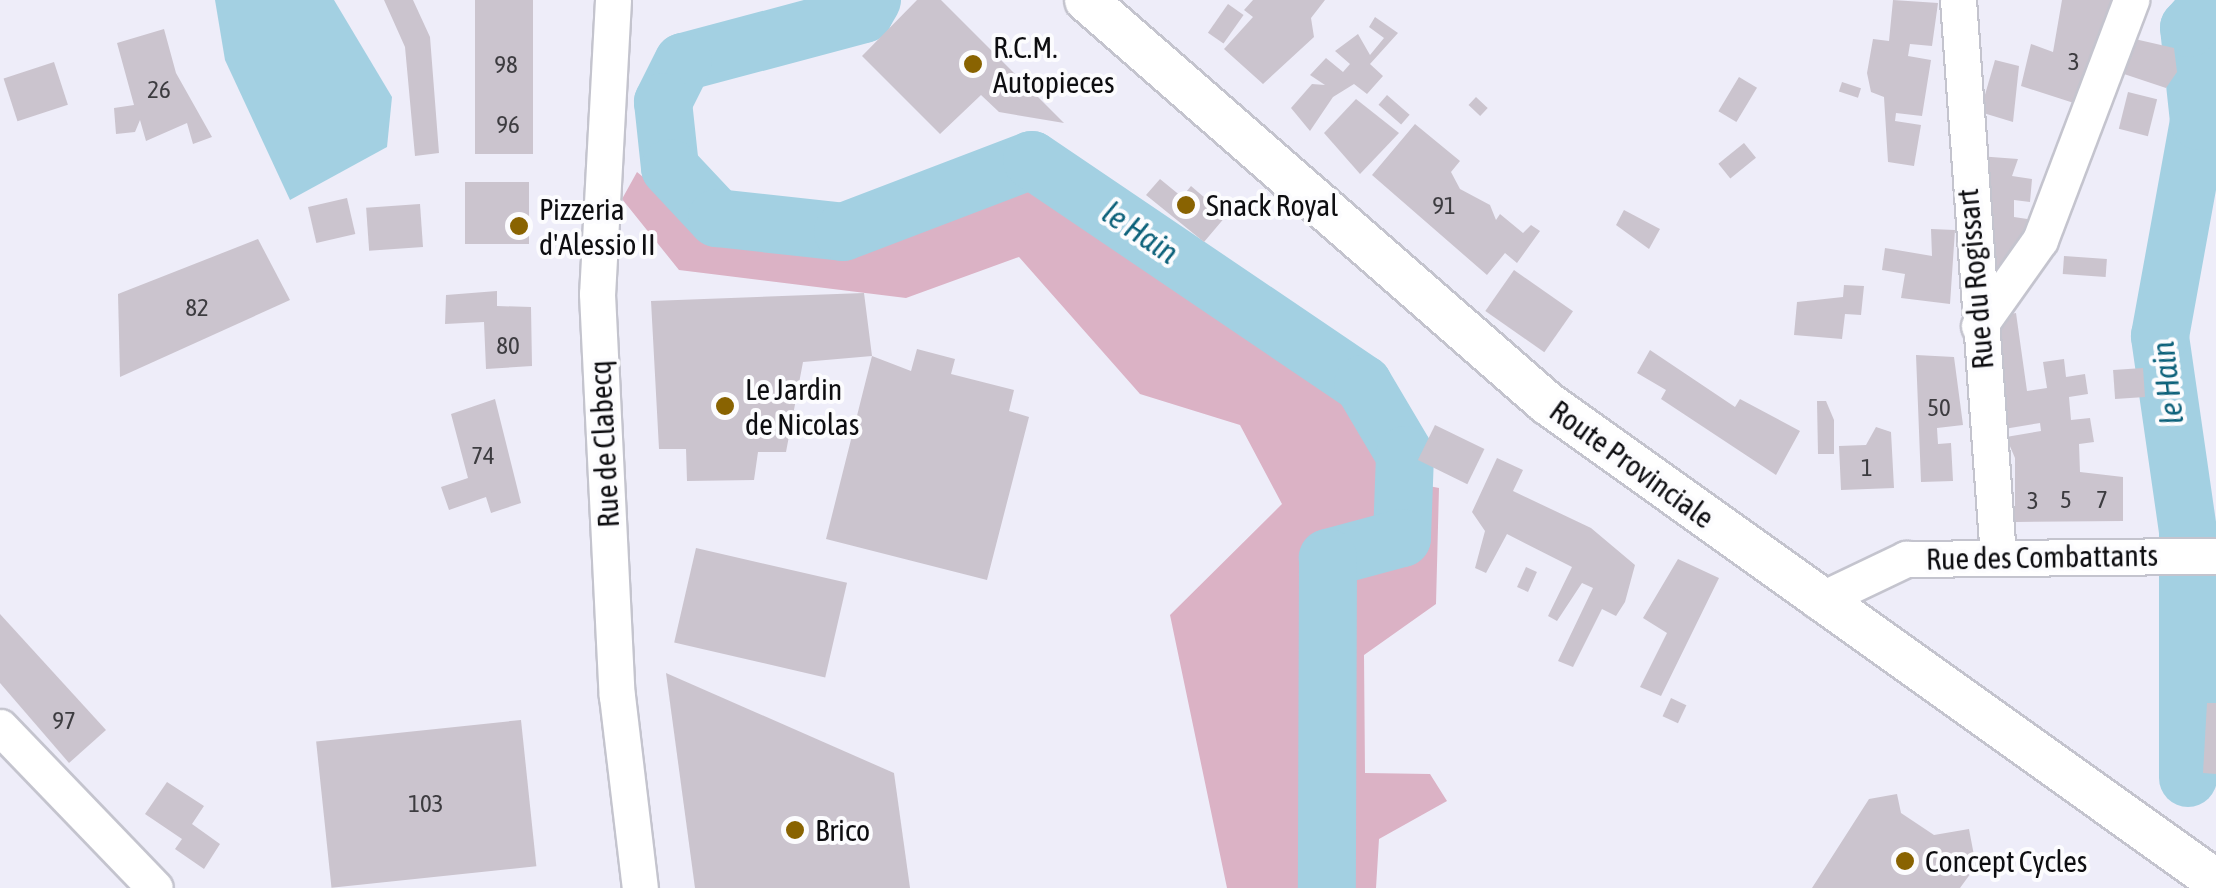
<!DOCTYPE html>
<style>
body{margin:0}
#map{position:relative;width:2216px;height:888px;overflow:hidden;background:#eeedf9;font-family:"Asap Condensed",sans-serif}
div>[style]{position:absolute}
.forest>*{inset:0;background:#dbb2c5}
.water>*{inset:0;background:#a3d0e2}
.river>*{height:58px;margin:-29px;padding:0 29px;transform-origin:29px;border-radius:29px;background:#a3d0e2}
.building>*{inset:0;background:#cbc4ce;transform-origin:0 0}
.roads{filter:drop-shadow(2px 0 #c4c4ce) drop-shadow(-2px 0 #c4c4ce) drop-shadow(0 2px #c4c4ce) drop-shadow(0 -2px #c4c4ce)}
.minor>*{height:35px;margin:-17.5px;padding:0 17.5px;transform-origin:17.5px;border-radius:17.5px;background:#fff}
.major>*{height:42px;margin:-21px;padding:0 21px;transform-origin:21px;border-radius:21px;background:#fff}
.dots>*{width:28px;height:28px;translate:-50% -50%;box-sizing:border-box;border:5px solid #fcfcfe;border-radius:50%}
span{translate:-50% -50%;white-space:nowrap;text-align:center;line-height:1.15;-webkit-text-stroke:8px #fcfcfe;paint-order:stroke}
.number-label{font-size:25px;color:#3d3c40}
.number-label span{-webkit-text-stroke-width:0}
.poi-label{font-size:30px;color:#0e0e11}
.left{translate:0 -50%;text-align:left}
.street-label{font-size:30px;color:#0e0e11}
.water-label{font-size:32px;color:#0c617a;font-style:italic}
</style>
<div id="map">
<div class="forest">
<i style="clip-path:polygon(1003px 166px,1123px 220px,1336px 392px,1388px 478px,1439px 488px,1436px 604px,1364px 655px,1365px 773px,1430px 774px,1447px 801px,1379px 839px,1376px 888px,1227px 888px,1170px 615px,1282px 504px,1240px 425px,1140px 394px,1019px 257px,906px 298px,679px 270px,622px 199px,637px 172px,709px 231px,837px 244px)"></i>
</div>
<div class="water">
<i style="clip-path:polygon(215px 0,334px 0,392px 97px,387px 147px,290px 200px,225px 60px)"></i>
</div>
<div class="river">
<i style="left:872px;top:0;width:16px;rotate:120deg"></i>
<i style="left:864px;top:14px;width:187px;rotate:165.1deg"></i>
<i style="left:683px;top:62px;width:45px;rotate:116.6deg"></i>
<i style="left:663px;top:102px;width:66px;rotate:83.9deg"></i>
<i style="left:670px;top:168px;width:69px;rotate:46.8deg"></i>
<i style="left:717px;top:218px;width:127px;rotate:6.3deg"></i>
<i style="left:843px;top:232px;width:202px;rotate:-20.9deg"></i>
<i style="left:1032px;top:160px;width:400px;rotate:34.1deg"></i>
<i style="left:1363px;top:384px;width:82px;rotate:59.4deg"></i>
<i style="left:1405px;top:455px;width:83px;rotate:92.1deg"></i>
<i style="left:1402px;top:538px;width:77px;rotate:164.9deg"></i>
<i style="left:1328px;top:558px;width:330px;rotate:90.2deg"></i>
<i style="left:2188px;top:778px;width:247px;rotate:-90deg"></i>
<i style="left:2188px;top:531px;width:197px;rotate:-98.2deg"></i>
<i style="left:2160px;top:336px;width:219px;rotate:-79.7deg"></i>
<i style="left:2199px;top:121px;width:94px;rotate:-96.1deg"></i>
<i style="left:2189px;top:28px;width:37px;rotate:-49deg"></i>
</div>
<div class="building">
<i style="clip-path:polygon(384px 0,413px 0,430px 37px,439px 153px,415px 156px,405px 47px)"></i>
<i style="left:475px;top:0;width:58px;height:154px"></i>
<i style="clip-path:polygon(917px 0,941px 0,1064px 123px,999px 112px,981px 95px,940px 134px,862px 56px)"></i>
<i style="clip-path:polygon(1253px 0,1325px 0,1311px 18px,1314px 37px,1263px 84px,1224px 49px,1253px 17px,1244px 10px)"></i>
<i style="clip-path:polygon(1893px 0,1938px 3px,1932px 46px,1910px 44px,1908px 56px,1931px 60px,1922px 116px,1896px 113px,1895px 121px,1921px 125px,1914px 166px,1888px 162px,1884px 97px,1871px 92px,1867px 73px,1873px 39px,1889px 41px)"></i>
<i style="clip-path:polygon(2062px 0,2114px 0,2080px 105px,2021px 86px,2031px 44px,2053px 52px)"></i>
<i style="left:1228px;top:4px;width:19px;height:35px;rotate:35deg"></i>
<i style="clip-path:polygon(1375px 17px,1398px 33px,1370px 64px,1383px 76px,1367px 94px,1354px 84px,1333px 97px,1310px 131px,1291px 108px,1312px 84px,1325px 85px,1310px 75px,1326px 58px,1343px 72px,1350px 64px,1335px 51px,1358px 34px,1370px 55px,1384px 38px,1369px 27px)"></i>
<i style="clip-path:polygon(164px 29px,176px 73px,212px 137px,193px 144px,187px 123px,146px 141px,140px 120px,135px 132px,116px 134px,114px 108px,134px 105px,117px 43px)"></i>
<i style="clip-path:polygon(2126px 37px,2174px 48px,2177px 72px,2166px 88px,2115px 71px)"></i>
<i style="clip-path:polygon(1995px 60px,2019px 66px,2013px 122px,1980px 112px)"></i>
<i style="left:54px;top:62px;width:45px;height:53px;rotate:72deg"></i>
<i style="left:1739px;top:77px;width:21px;height:40px;rotate:31deg"></i>
<i style="left:1842px;top:82px;width:20px;height:10px;rotate:18deg"></i>
<i style="left:2128px;top:92px;width:30px;height:38px;rotate:14deg"></i>
<i style="left:1387px;top:95px;width:30px;height:13px;rotate:41deg"></i>
<i style="left:1476px;top:97px;width:16px;height:11px;rotate:43deg"></i>
<i style="clip-path:polygon(1356px 99px,1399px 133px,1360px 174px,1324px 133px)"></i>
<i style="clip-path:polygon(1415px 124px,1460px 161px,1451px 172px,1460px 189px,1490px 205px,1496px 220px,1500px 214px,1523px 233px,1531px 225px,1540px 231px,1517px 263px,1505px 253px,1487px 275px,1372px 175px)"></i>
<i style="left:1744px;top:143px;width:19px;height:33px;rotate:51deg"></i>
<i style="clip-path:polygon(1978px 156px,2018px 159px,2012px 176px,2032px 179px,2030px 202px,2014px 200px,2014px 217px,2040px 221px,2005px 273px,1982px 273px)"></i>
<i style="clip-path:polygon(1160px 179px,1182px 197px,1191px 186px,1226px 216px,1204px 242px,1146px 195px)"></i>
<i style="left:465px;top:182px;width:64px;height:62px"></i>
<i style="left:347px;top:198px;width:37px;height:40px;rotate:77deg"></i>
<i style="left:420px;top:204px;width:43px;height:54px;rotate:86deg"></i>
<i style="clip-path:polygon(1624px 210px,1660px 229px,1649px 249px,1616px 225px)"></i>
<i style="clip-path:polygon(1931px 229px,1955px 230px,1950px 304px,1901px 298px,1905px 274px,1882px 270px,1885px 248px,1932px 256px)"></i>
<i style="clip-path:polygon(258px 239px,290px 300px,120px 377px,118px 294px)"></i>
<i style="left:2064px;top:256px;width:43px;height:18px;rotate:4deg"></i>
<i style="left:1514px;top:270px;width:72px;height:50px;rotate:35deg"></i>
<i style="clip-path:polygon(1844px 285px,1864px 286px,1861px 315px,1845px 314px,1842px 339px,1794px 335px,1797px 302px,1843px 297px)"></i>
<i style="clip-path:polygon(497px 291px,497px 306px,531px 307px,532px 366px,486px 369px,484px 322px,445px 324px,446px 295px)"></i>
<i style="clip-path:polygon(864px 293px,872px 356px,911px 371px,917px 349px,955px 359px,951px 374px,1014px 390px,1009px 411px,1029px 417px,987px 580px,826px 539px,872px 356px,803px 362px,786px 452px,758px 452px,754px 480px,687px 481px,686px 449px,659px 449px,651px 301px)"></i>
<i style="clip-path:polygon(2016px 313px,2027px 391px,2047px 388px,2043px 362px,2064px 359px,2066px 377px,2085px 374px,2088px 394px,2069px 397px,2071px 420px,2090px 418px,2094px 442px,2079px 444px,2080px 472px,2123px 477px,2123px 521px,2015px 522px,2015px 458px,2006px 437px,2041px 431px,2040px 423px,2004px 429px,1996px 337px,2004px 315px)"></i>
<i style="clip-path:polygon(1650px 350px,1735px 407px,1740px 399px,1800px 431px,1776px 475px,1661px 399px,1666px 390px,1637px 373px)"></i>
<i style="clip-path:polygon(1916px 355px,1954px 357px,1963px 425px,1937px 428px,1938px 444px,1951px 443px,1953px 481px,1921px 482px)"></i>
<i style="left:2143px;top:368px;width:29px;height:30px;rotate:86deg"></i>
<i style="clip-path:polygon(495px 399px,521px 503px,491px 513px,486px 497px,449px 510px,441px 487px,468px 478px,451px 414px)"></i>
<i style="clip-path:polygon(1817px 401px,1826px 401px,1834px 420px,1834px 454px,1818px 454px)"></i>
<i style="left:1435px;top:425px;width:55px;height:39px;rotate:26deg"></i>
<i style="clip-path:polygon(1876px 427px,1891px 432px,1894px 488px,1841px 490px,1839px 446px,1866px 445px)"></i>
<i style="clip-path:polygon(1497px 458px,1523px 470px,1513px 491px,1591px 528px,1635px 565px,1625px 602px,1616px 616px,1602px 609px,1573px 667px,1558px 661px,1593px 588px,1582px 583px,1557px 621px,1548px 616px,1572px 567px,1507px 534px,1486px 573px,1475px 568px,1485px 531px,1472px 512px)"></i>
<i style="left:696px;top:548px;width:155px;height:97px;rotate:13deg"></i>
<i style="clip-path:polygon(1678px 559px,1719px 578px,1661px 696px,1640px 687px,1667px 633px,1643px 618px)"></i>
<i style="left:1526px;top:567px;width:12px;height:22px;rotate:24deg"></i>
<i style="clip-path:polygon(0 614px,106px 730px,69px 763px,0 683px)"></i>
<i style="clip-path:polygon(666px 673px,894px 773px,910px 888px,695px 888px)"></i>
<i style="left:1671px;top:698px;width:17px;height:20px;rotate:25deg"></i>
<i style="clip-path:polygon(2207px 703px,2216px 703px,2216px 774px,2203px 773px)"></i>
<i style="left:521px;top:720px;width:147px;height:206px;rotate:84deg"></i>
<i style="clip-path:polygon(167px 782px,204px 806px,192px 824px,220px 844px,204px 869px,175px 849px,182px 839px,145px 814px)"></i>
<i style="clip-path:polygon(1897px 794px,1901px 813px,1934px 835px,1969px 829px,1976px 866px,1960px 888px,1812px 888px,1869px 799px)"></i>
</div>
<div class="roads">
<div class="minor">
<i style="left:613px;top:0;width:294px;rotate:93.1deg"></i>
<i style="left:597px;top:294px;width:402px;rotate:87.2deg"></i>
<i style="left:617px;top:696px;width:193px;rotate:83.2deg"></i>
<i style="left:1958px;top:0;width:558px;rotate:85.89deg"></i>
<i style="left:1979px;top:326px;width:105px;rotate:-54.7deg"></i>
<i style="left:2040px;top:240px;width:257px;rotate:-69.2deg"></i>
<i style="left:1818px;top:601px;width:98px;rotate:-25.5deg"></i>
<i style="left:1906px;top:559px;width:310px;rotate:-0.6deg"></i>
<i style="left:0;top:727px;width:223px;rotate:46.1deg"></i>
</div>
<div class="major">
<i style="left:1086px;top:0;width:612px;rotate:41.16deg"></i>
<i style="left:1547px;top:403px;width:822px;rotate:35.55deg"></i>
</div>
</div>
<div class="dots">
<i style="left:973px;top:64px;background:#896301"></i>
<i style="left:1186px;top:205px;background:#896301"></i>
<i style="left:519px;top:226px;background:#896301"></i>
<i style="left:725px;top:406px;background:#896301"></i>
<i style="left:795px;top:830px;background:#896301"></i>
<i style="left:1905px;top:861px;background:#896301"></i>
</div>
<div class="number-label">
<span style="left:2074px;top:61px">3</span>
<span style="left:506px;top:64px">98</span>
<span style="left:159px;top:89px">26</span>
<span style="left:508px;top:124px">96</span>
<span style="left:1444px;top:205px">91</span>
<span style="left:197px;top:307px">82</span>
<span style="left:508px;top:345px">80</span>
<span style="left:1939px;top:407px">50</span>
<span style="left:483px;top:455px">74</span>
<span style="left:1867px;top:467px">1</span>
<span style="left:2066px;top:499px">5</span>
<span style="left:2102px;top:499px">7</span>
<span style="left:2033px;top:500px">3</span>
<span style="left:64px;top:720px">97</span>
<span style="left:426px;top:803px">103</span>
</div>
<div class="poi-label">
<span class="left" style="left:993px;top:64px">R.C.M.<br>Autopieces</span>
<span class="left" style="left:1206px;top:205px">Snack Royal</span>
<span class="left" style="left:539px;top:226px">Pizzeria<br>d'Alessio II</span>
<span class="left" style="left:745px;top:406px">Le Jardin<br>de Nicolas</span>
<span class="left" style="left:815px;top:830px">Brico</span>
<span class="left" style="left:1925px;top:861px">Concept Cycles</span>
</div>
<div class="street-label">
<span style="left:1975px;top:279px;rotate:-95deg">Rue du Rogissart</span>
<span style="left:604px;top:444px;rotate:-93deg">Rue de Clabecq</span>
<span style="left:1632px;top:464px;rotate:36deg">Route Provinciale</span>
<span style="left:2042px;top:557px;rotate:-1deg">Rue des Combattants</span>
</div>
<div class="water-label">
<span style="left:1140px;top:233px;rotate:34deg">le Hain</span>
<span style="left:2168px;top:383px;rotate:-97deg">le Hain</span>
</div>
</div>
